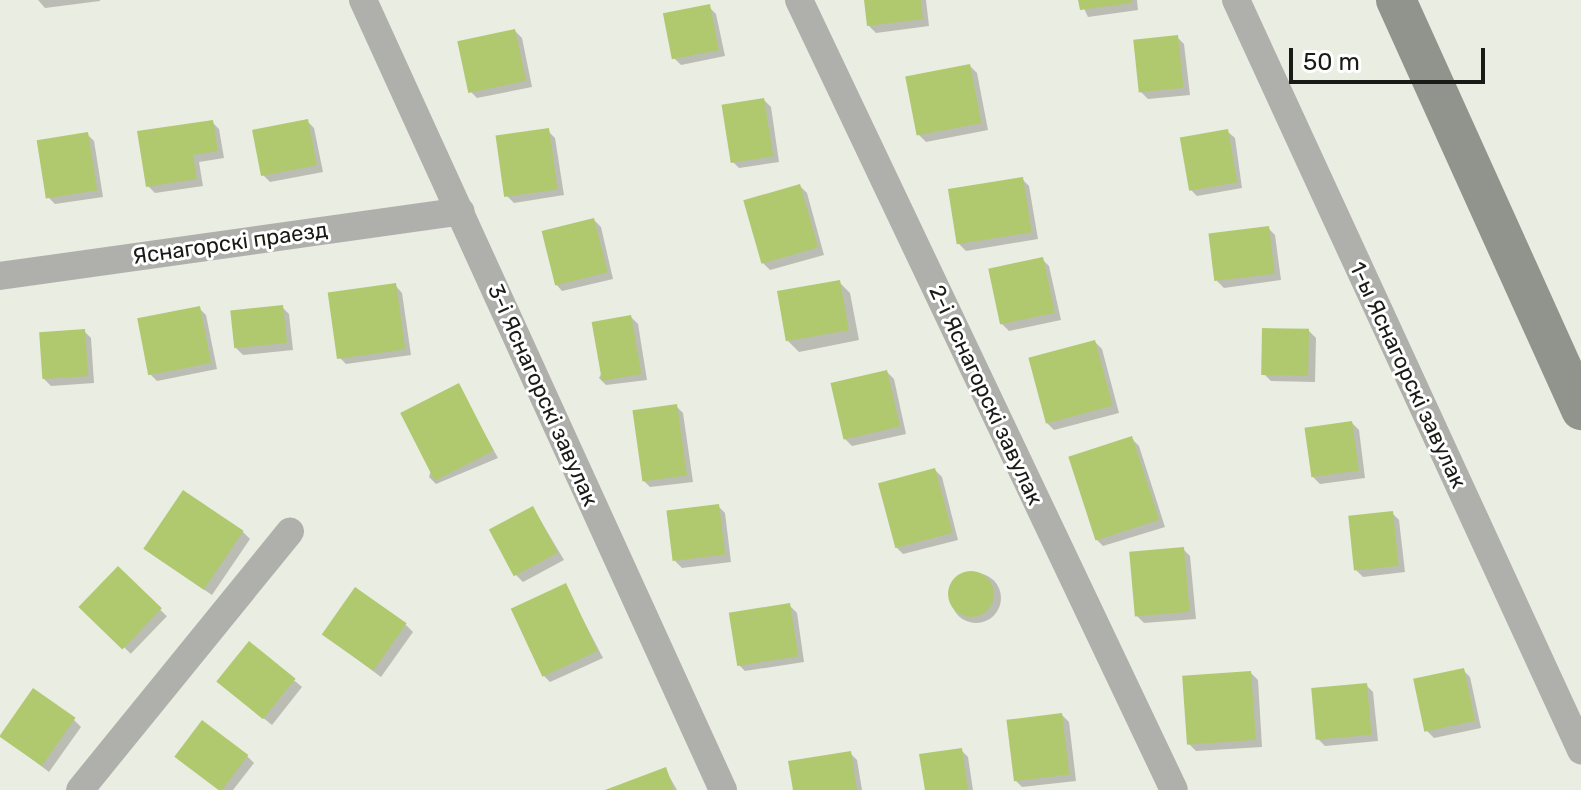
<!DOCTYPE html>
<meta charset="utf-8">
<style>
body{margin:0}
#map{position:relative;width:1581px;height:790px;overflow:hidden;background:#eaede2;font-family:Rubik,sans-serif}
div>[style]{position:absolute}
.shadow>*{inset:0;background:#0003;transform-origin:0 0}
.round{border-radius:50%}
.building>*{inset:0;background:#b0c96f;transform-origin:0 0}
.street>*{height:28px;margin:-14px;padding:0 14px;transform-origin:14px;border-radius:14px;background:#afb0ac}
.secondary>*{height:40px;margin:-20px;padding:0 20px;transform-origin:20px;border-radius:20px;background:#91938d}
span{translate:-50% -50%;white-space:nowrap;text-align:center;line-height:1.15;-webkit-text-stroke:6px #fff;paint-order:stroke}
.street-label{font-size:22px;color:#1a1b17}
.scale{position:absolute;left:1289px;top:48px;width:196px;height:36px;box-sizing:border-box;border:4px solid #1a1b17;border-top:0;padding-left:10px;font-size:24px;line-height:28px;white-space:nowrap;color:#1a1b17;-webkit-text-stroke:6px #fff;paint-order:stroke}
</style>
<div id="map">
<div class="shadow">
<i style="clip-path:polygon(38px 0,100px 0,100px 1px,45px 8px)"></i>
<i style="clip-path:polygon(866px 0,926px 0,929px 26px,876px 33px,869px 26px)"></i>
<i style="clip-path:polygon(1080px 0,1137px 0,1138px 10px,1088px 17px)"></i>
<i style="clip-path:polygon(709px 7px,716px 14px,725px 56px,681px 65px,674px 58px)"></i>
<i style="clip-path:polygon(515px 31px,522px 38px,532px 87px,477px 98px,470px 91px)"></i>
<i style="clip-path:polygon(1177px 37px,1184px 44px,1190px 95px,1148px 99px,1141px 92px)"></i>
<i style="clip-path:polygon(970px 66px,977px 73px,988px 130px,926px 142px,919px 135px)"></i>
<i style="clip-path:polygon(764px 100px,771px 107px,779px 162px,739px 168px,732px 161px)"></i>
<i style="clip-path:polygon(307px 121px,314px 128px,323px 172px,270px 182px,263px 175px)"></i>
<i style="clip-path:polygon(212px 122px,219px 129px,224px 158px,199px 162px,203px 186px,155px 193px,148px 186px)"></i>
<i style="clip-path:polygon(548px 131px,555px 138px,564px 195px,514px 203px,507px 196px)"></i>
<i style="clip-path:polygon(1227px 131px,1235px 138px,1242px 188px,1197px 196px,1190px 189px)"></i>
<i style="clip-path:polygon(87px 134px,94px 141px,103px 197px,55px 204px,48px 197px)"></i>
<i style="clip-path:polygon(1022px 179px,1029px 186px,1038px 239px,966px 251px,959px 244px)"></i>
<i style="clip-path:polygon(800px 186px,807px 193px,824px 255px,770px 270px,763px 263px)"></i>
<i style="clip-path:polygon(594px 220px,601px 227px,613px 279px,562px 291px,555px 283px)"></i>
<i style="clip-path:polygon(1268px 228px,1275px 235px,1281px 280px,1224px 288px,1217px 281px)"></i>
<i style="clip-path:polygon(1042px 259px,1049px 266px,1061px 320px,1009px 331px,1002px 324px)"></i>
<i style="clip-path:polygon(839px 282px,850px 293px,859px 340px,799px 352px,788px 341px)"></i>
<i style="clip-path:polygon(395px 285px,402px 293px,411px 355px,346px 364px,339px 357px)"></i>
<i style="clip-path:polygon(282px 307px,289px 314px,293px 350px,243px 355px,236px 348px)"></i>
<i style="clip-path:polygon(199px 308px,206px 315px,217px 369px,157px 381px,150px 374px)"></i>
<i style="clip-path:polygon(631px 317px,638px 324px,647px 380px,606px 385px,599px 378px)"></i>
<i style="clip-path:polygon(84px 331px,91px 338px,94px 383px,51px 386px,44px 379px)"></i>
<i style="clip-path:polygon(1309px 331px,1316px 338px,1315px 382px,1271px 381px,1264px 374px)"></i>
<i style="clip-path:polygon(1095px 342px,1102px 349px,1119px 413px,1054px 430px,1047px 423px)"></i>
<i style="clip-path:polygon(887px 372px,894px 379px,906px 434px,852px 446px,845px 439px)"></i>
<i style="clip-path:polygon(458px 385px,498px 458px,436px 484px,429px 477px)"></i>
<i style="clip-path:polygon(676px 406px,683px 413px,693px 482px,650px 487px,643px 480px)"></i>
<i style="clip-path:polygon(1352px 423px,1359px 430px,1365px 478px,1320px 484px,1313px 477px)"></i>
<i style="clip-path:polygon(1132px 439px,1139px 446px,1165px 527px,1103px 546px,1096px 539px)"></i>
<i style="clip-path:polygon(935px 470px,942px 477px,958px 540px,903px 554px,896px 547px)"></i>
<i style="clip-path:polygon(718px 506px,725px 513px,731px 562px,682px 568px,675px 561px)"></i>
<i style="clip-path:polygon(533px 508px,564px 560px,523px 582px,516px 575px)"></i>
<i style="clip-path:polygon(1392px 513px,1399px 520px,1405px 572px,1363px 577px,1356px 570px)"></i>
<i style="clip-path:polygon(243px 532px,250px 539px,212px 595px,153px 555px)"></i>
<i style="clip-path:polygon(1183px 549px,1190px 556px,1196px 619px,1144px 623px,1137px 616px)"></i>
<i style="left:118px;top:569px;width:68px;height:52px;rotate:44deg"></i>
<i class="round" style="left:951px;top:573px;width:50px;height:50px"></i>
<i style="clip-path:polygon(565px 585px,603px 658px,550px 682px,543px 675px)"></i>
<i style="clip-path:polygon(789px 605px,797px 613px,804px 662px,745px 671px,738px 664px)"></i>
<i style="clip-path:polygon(406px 625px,413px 632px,381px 677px,323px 634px)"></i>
<i style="clip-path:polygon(1463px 670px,1470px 677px,1481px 728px,1434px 738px,1427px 731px)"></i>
<i style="clip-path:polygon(1251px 673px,1258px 680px,1262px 747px,1196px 751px,1189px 744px)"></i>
<i style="clip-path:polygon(295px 681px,302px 687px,272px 725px,226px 688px)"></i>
<i style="clip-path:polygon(1366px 685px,1373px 692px,1378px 741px,1325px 746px,1318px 739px)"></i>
<i style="clip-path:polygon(1062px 715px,1069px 722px,1076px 781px,1022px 787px,1015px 780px)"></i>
<i style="clip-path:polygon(74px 720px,81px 727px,49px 772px,2px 736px)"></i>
<i style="clip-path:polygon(961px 750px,968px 757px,973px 790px,927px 790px)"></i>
<i style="clip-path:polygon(850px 753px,857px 760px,862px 790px,795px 790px)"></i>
<i style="clip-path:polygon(247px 756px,254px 763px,233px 790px,220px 790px,184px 762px)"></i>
<i style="clip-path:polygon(665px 769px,677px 790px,610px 790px)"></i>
</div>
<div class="building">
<i style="clip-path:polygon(864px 0,921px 0,923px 19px,867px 26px)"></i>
<i style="clip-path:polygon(1078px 0,1132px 0,1132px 3px,1080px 10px)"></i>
<i style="left:710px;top:4px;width:47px;height:48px;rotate:79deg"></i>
<i style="left:515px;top:29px;width:53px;height:59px;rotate:78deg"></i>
<i style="left:1178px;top:35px;width:53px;height:45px;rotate:84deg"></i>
<i style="left:970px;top:64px;width:60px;height:66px;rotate:79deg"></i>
<i style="left:764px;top:98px;width:59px;height:43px;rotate:81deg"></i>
<i style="left:308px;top:119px;width:47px;height:57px;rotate:79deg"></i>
<i style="clip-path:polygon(213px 120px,218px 151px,193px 155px,197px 179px,146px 187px,137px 131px)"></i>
<i style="left:549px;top:128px;width:62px;height:54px;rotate:82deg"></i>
<i style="left:1228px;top:129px;width:54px;height:49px;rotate:80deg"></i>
<i style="left:88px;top:132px;width:59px;height:52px;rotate:81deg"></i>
<i style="left:1023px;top:177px;width:56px;height:76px;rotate:81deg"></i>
<i style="left:800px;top:184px;width:66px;height:59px;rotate:74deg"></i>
<i style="left:594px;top:218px;width:56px;height:54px;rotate:76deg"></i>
<i style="left:1269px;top:226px;width:48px;height:61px;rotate:83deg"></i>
<i style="left:1043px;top:257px;width:57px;height:56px;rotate:78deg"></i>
<i style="left:840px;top:280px;width:51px;height:64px;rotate:80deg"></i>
<i style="left:396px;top:283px;width:67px;height:69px;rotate:82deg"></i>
<i style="left:283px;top:305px;width:38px;height:53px;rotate:84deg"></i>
<i style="left:200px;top:306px;width:58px;height:64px;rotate:79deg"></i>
<i style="left:631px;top:315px;width:60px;height:40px;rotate:80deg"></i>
<i style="left:1262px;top:328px;width:47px;height:47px;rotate:1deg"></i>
<i style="left:85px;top:329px;width:47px;height:46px;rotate:86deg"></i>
<i style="left:1095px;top:340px;width:68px;height:69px;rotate:75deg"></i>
<i style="left:887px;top:370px;width:58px;height:58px;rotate:77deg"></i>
<i style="left:459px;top:383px;width:76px;height:66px;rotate:63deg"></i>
<i style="left:677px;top:404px;width:72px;height:45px;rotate:82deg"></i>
<i style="left:1352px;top:421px;width:50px;height:48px;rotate:82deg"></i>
<i style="left:1132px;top:436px;width:88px;height:67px;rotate:72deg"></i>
<i style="left:935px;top:468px;width:67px;height:59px;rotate:75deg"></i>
<i style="left:183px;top:490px;width:73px;height:71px;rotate:34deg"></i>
<i style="left:719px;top:504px;width:51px;height:53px;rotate:83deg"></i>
<i style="left:533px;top:506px;width:53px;height:50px;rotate:62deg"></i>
<i style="left:1393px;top:511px;width:55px;height:45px;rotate:84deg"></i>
<i style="left:1184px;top:547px;width:65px;height:55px;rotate:85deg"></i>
<i style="left:118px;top:566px;width:61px;height:57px;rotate:44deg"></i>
<i class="round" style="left:948px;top:571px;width:46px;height:46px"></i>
<i style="left:566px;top:583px;width:75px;height:61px;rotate:65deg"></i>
<i style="left:355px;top:587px;width:63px;height:58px;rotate:35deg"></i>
<i style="left:790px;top:603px;width:54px;height:62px;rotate:81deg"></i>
<i style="left:249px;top:641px;width:60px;height:52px;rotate:39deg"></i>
<i style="left:1464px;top:668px;width:54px;height:52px;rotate:78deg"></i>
<i style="left:1251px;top:671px;width:69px;height:69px;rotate:86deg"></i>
<i style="left:1367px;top:683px;width:52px;height:56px;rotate:85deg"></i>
<i style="left:33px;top:688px;width:52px;height:59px;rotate:35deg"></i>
<i style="left:1062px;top:713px;width:62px;height:56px;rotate:83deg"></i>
<i style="left:202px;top:720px;width:58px;height:46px;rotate:37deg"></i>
<i style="clip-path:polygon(962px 748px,968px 790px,925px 790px,919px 754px)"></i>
<i style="clip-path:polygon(851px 751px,857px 790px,793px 790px,788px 761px)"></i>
<i style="clip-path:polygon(666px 767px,674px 790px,605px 790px)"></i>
</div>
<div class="street">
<i style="left:363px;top:0;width:868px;rotate:65.5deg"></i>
<i style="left:799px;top:0;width:874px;rotate:64.61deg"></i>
<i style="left:1236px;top:0;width:826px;rotate:65.3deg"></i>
<i style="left:0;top:276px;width:465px;rotate:-8deg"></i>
<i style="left:80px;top:790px;width:333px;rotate:-50.9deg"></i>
</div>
<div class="secondary">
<i style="left:1396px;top:0;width:450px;rotate:65.7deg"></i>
</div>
<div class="street-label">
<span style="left:230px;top:243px;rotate:-8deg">Яснагорскі праезд</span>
<span style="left:1408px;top:375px;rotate:65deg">1-ы Яснагорскі завулак</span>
<span style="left:543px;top:395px;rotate:66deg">3-і Яснагорскі завулак</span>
<span style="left:986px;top:395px;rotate:65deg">2-і Яснагорскі завулак</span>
</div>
<div class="scale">50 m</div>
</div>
